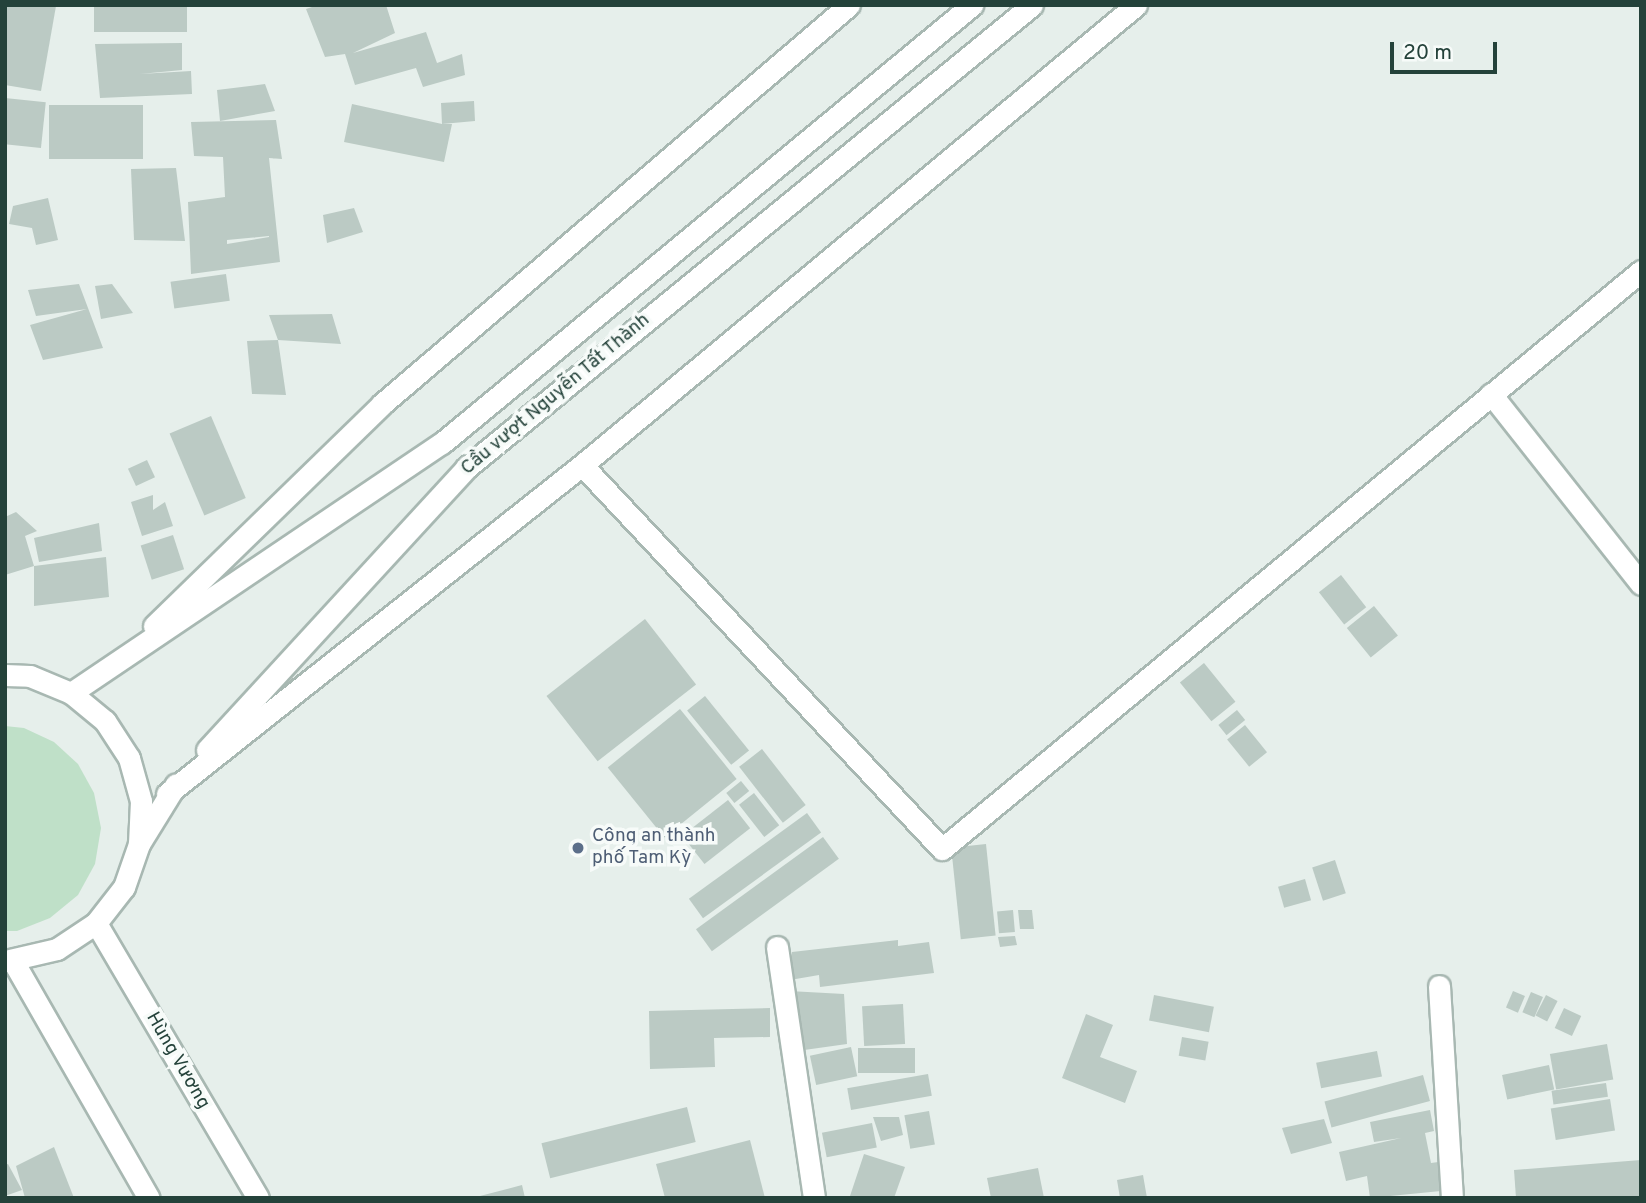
<!DOCTYPE html>
<meta charset="utf-8">
<style>
body{margin:0}
#map{position:relative;width:1646px;height:1203px;overflow:hidden;background:#e6efeb;font-family:Overpass,sans-serif}
div>[style]{position:absolute}
.green>*{inset:0;background:#bfe0c8}
.building>*{inset:0;background:#bbcac4;transform-origin:0 0}
.roads{filter:drop-shadow(2px 0 #a8b8b2) drop-shadow(-2px 0 #a8b8b2) drop-shadow(0 2px #a8b8b2) drop-shadow(0 -2px #a8b8b2)}
.minor>*{height:21px;margin:-10.5px;padding:0 10.5px;transform-origin:10.5px;border-radius:10.5px;background:#fff}
.secondary>*{height:21px;margin:-10.5px;padding:0 10.5px;transform-origin:10.5px;border-radius:10.5px;background:#fff}
.dots>*{width:19px;height:19px;translate:-50% -50%;box-sizing:border-box;border:4px solid #f7fbf9;border-radius:50%}
span{translate:-50% -50%;white-space:nowrap;text-align:center;line-height:1.15;-webkit-text-stroke:7px #f7fbf9;paint-order:stroke}
.street-label{font-size:19px;color:#24423a}
.service-label{font-size:19px;color:#4e5e75}
.left{translate:0 -50%;text-align:left}
.frame{position:absolute;inset:0;border:7px solid #24423a;pointer-events:none}
.scale{position:absolute;left:1390px;top:42px;width:107px;height:32px;box-sizing:border-box;border:4px solid #24423a;border-top:0;padding-left:9px;font-size:21px;line-height:24px;white-space:nowrap;color:#24423a;-webkit-text-stroke:5px #f7fbf9;paint-order:stroke}
</style>
<div id="map">
<div class="green">
<i style="clip-path:polygon(5px 726px,24px 728px,54px 742px,78px 764px,94px 793px,101px 828px,95px 864px,78px 895px,50px 918px,17px 931px,5px 931px)"></i>
</div>
<div class="building">
<i style="clip-path:polygon(5px 5px,56px 6px,41px 91px,5px 85px)"></i>
<i style="left:94px;top:5px;width:93px;height:27px"></i>
<i style="clip-path:polygon(318px 5px,386px 5px,395px 33px,353px 53px,426px 32px,437px 63px,462px 54px,465px 75px,423px 87px,416px 68px,355px 85px,345px 54px,325px 57px,306px 9px)"></i>
<i style="clip-path:polygon(182px 43px,182px 70px,140px 74px,191px 71px,192px 94px,100px 98px,95px 44px)"></i>
<i style="clip-path:polygon(265px 84px,275px 111px,220px 121px,217px 90px)"></i>
<i style="left:5px;top:98px;width:41px;height:46px;rotate:6deg"></i>
<i style="clip-path:polygon(474px 101px,475px 121px,442px 124px,452px 124px,444px 162px,344px 142px,352px 104px,442px 124px,441px 103px)"></i>
<i style="left:49px;top:105px;width:94px;height:54px"></i>
<i style="clip-path:polygon(evenodd,276px 120px,282px 159px,269px 158px,280px 262px,191px 274px,188px 202px,225px 197px,223px 157px,194px 156px,191px 122px,276px 120px,269px 236px,269px 237px,227px 244px,227px 240px,269px 236px)"></i>
<i style="clip-path:polygon(176px 168px,185px 241px,134px 240px,131px 169px)"></i>
<i style="clip-path:polygon(48px 198px,58px 240px,36px 245px,32px 228px,9px 224px,13px 206px)"></i>
<i style="clip-path:polygon(354px 208px,363px 232px,327px 243px,323px 215px)"></i>
<i style="left:226px;top:274px;width:27px;height:56px;rotate:82deg"></i>
<i style="clip-path:polygon(79px 284px,103px 348px,43px 360px,30px 325px,87px 309px,36px 316px,28px 290px)"></i>
<i style="clip-path:polygon(112px 284px,133px 313px,101px 319px,95px 286px)"></i>
<i style="clip-path:polygon(332px 314px,341px 344px,278px 340px,286px 395px,252px 394px,247px 341px,278px 340px,269px 315px)"></i>
<i style="left:211px;top:416px;width:89px;height:45px;rotate:67deg"></i>
<i style="left:147px;top:460px;width:19px;height:21px;rotate:65deg"></i>
<i style="clip-path:polygon(153px 495px,153px 510px,165px 502px,173px 526px,142px 536px,131px 502px)"></i>
<i style="clip-path:polygon(16px 512px,37px 531px,25px 536px,34px 566px,106px 557px,109px 597px,34px 606px,34px 566px,5px 575px,5px 517px)"></i>
<i style="clip-path:polygon(99px 523px,102px 551px,39px 562px,34px 538px)"></i>
<i style="left:173px;top:535px;width:36px;height:34px;rotate:72deg"></i>
<i style="left:1341px;top:575px;width:41px;height:28px;rotate:52deg"></i>
<i style="left:1374px;top:606px;width:38px;height:35px;rotate:51deg"></i>
<i style="left:645px;top:619px;width:83px;height:125px;rotate:52deg"></i>
<i style="left:1204px;top:663px;width:50px;height:31px;rotate:51deg"></i>
<i style="left:705px;top:696px;width:70px;height:23px;rotate:51deg"></i>
<i style="left:680px;top:709px;width:90px;height:93px;rotate:51deg"></i>
<i style="left:1237px;top:710px;width:13px;height:24px;rotate:51deg"></i>
<i style="left:1245px;top:725px;width:35px;height:23px;rotate:51deg"></i>
<i style="left:762px;top:749px;width:71px;height:29px;rotate:52deg"></i>
<i style="left:741px;top:781px;width:13px;height:19px;rotate:51deg"></i>
<i style="left:754px;top:793px;width:41px;height:19px;rotate:52deg"></i>
<i style="left:728px;top:800px;width:36px;height:58px;rotate:52deg"></i>
<i style="left:807px;top:813px;width:24px;height:146px;rotate:54deg"></i>
<i style="left:823px;top:837px;width:27px;height:157px;rotate:54deg"></i>
<i style="left:986px;top:844px;width:92px;height:35px;rotate:84deg"></i>
<i style="left:1335px;top:860px;width:35px;height:24px;rotate:72deg"></i>
<i style="left:1305px;top:879px;width:22px;height:28px;rotate:74deg"></i>
<i style="left:1013px;top:910px;width:22px;height:16px;rotate:85deg"></i>
<i style="clip-path:polygon(1018px 910px,1032px 910px,1034px 929px,1020px 929px)"></i>
<i style="clip-path:polygon(1015px 936px,1017px 945px,1000px 947px,998px 937px)"></i>
<i style="clip-path:polygon(898px 940px,898px 946px,929px 942px,934px 973px,820px 987px,819px 975px,790px 980px,792px 952px)"></i>
<i style="clip-path:polygon(789px 991px,844px 994px,847px 1044px,797px 1051px)"></i>
<i style="left:1513px;top:991px;width:13px;height:18px;rotate:23deg"></i>
<i style="left:1531px;top:992px;width:13px;height:22px;rotate:23deg"></i>
<i style="left:1154px;top:995px;width:61px;height:26px;rotate:11deg"></i>
<i style="left:1546px;top:995px;width:13px;height:23px;rotate:27deg"></i>
<i style="left:903px;top:1004px;width:40px;height:41px;rotate:87deg"></i>
<i style="clip-path:polygon(770px 1008px,770px 1037px,714px 1038px,715px 1067px,650px 1069px,649px 1011px)"></i>
<i style="left:1564px;top:1008px;width:19px;height:22px;rotate:25deg"></i>
<i style="clip-path:polygon(1086px 1014px,1113px 1025px,1100px 1057px,1137px 1071px,1125px 1103px,1062px 1078px)"></i>
<i style="left:1182px;top:1037px;width:27px;height:19px;rotate:10deg"></i>
<i style="left:1607px;top:1044px;width:36px;height:58px;rotate:80deg"></i>
<i style="left:851px;top:1047px;width:30px;height:42px;rotate:78deg"></i>
<i style="left:915px;top:1048px;width:25px;height:57px;rotate:90deg"></i>
<i style="left:1377px;top:1051px;width:26px;height:62px;rotate:79deg"></i>
<i style="left:1549px;top:1065px;width:25px;height:48px;rotate:78deg"></i>
<i style="left:928px;top:1074px;width:22px;height:82px;rotate:80deg"></i>
<i style="left:1423px;top:1075px;width:27px;height:102px;rotate:75deg"></i>
<i style="left:1606px;top:1083px;width:14px;height:55px;rotate:82deg"></i>
<i style="left:1610px;top:1099px;width:32px;height:60px;rotate:81deg"></i>
<i style="left:687px;top:1107px;width:36px;height:150px;rotate:76deg"></i>
<i style="clip-path:polygon(1430px 1110px,1434px 1131px,1425px 1133px,1431px 1163px,1446px 1161px,1451px 1190px,1370px 1198px,1367px 1176px,1346px 1181px,1339px 1152px,1401px 1138px,1374px 1142px,1370px 1122px)"></i>
<i style="left:929px;top:1111px;width:34px;height:25px;rotate:80deg"></i>
<i style="clip-path:polygon(873px 1117px,899px 1117px,903px 1135px,881px 1141px)"></i>
<i style="clip-path:polygon(1324px 1119px,1332px 1143px,1291px 1154px,1282px 1128px)"></i>
<i style="left:872px;top:1123px;width:25px;height:51px;rotate:79deg"></i>
<i style="clip-path:polygon(750px 1140px,765px 1198px,665px 1198px,656px 1164px)"></i>
<i style="clip-path:polygon(54px 1147px,74px 1198px,25px 1198px,16px 1166px)"></i>
<i style="clip-path:polygon(864px 1154px,905px 1167px,894px 1198px,850px 1196px)"></i>
<i style="clip-path:polygon(1641px 1160px,1641px 1198px,1516px 1198px,1514px 1170px)"></i>
<i style="clip-path:polygon(8px 1164px,22px 1190px,5px 1196px,5px 1165px)"></i>
<i style="clip-path:polygon(1038px 1168px,1044px 1198px,991px 1198px,987px 1178px)"></i>
<i style="clip-path:polygon(1143px 1175px,1147px 1198px,1120px 1198px,1117px 1180px)"></i>
<i style="clip-path:polygon(522px 1185px,525px 1198px,476px 1198px,476px 1197px)"></i>
</div>
<div class="roads">
<div class="minor">
<i style="left:1491px;top:394px;width:242px;rotate:51.7deg"></i>
<i style="left:582px;top:465px;width:526px;rotate:46.85deg"></i>
<i style="left:942px;top:849px;width:907px;rotate:-39.59deg"></i>
<i style="left:777px;top:947px;width:254px;rotate:81.6deg"></i>
<i style="left:1439px;top:986px;width:212px;rotate:86.5deg"></i>
</div>
<div class="secondary">
<i style="left:154px;top:626px;width:318px;rotate:-44.2deg"></i>
<i style="left:382px;top:404px;width:614px;rotate:-40.51deg"></i>
<i style="left:5px;top:675px;width:25px;rotate:2deg"></i>
<i style="left:30px;top:676px;width:44px;rotate:22.5deg"></i>
<i style="left:71px;top:693px;width:44px;rotate:39.5deg"></i>
<i style="left:105px;top:721px;width:44px;rotate:57deg"></i>
<i style="left:129px;top:758px;width:45px;rotate:74.4deg"></i>
<i style="left:141px;top:801px;width:43px;rotate:92.7deg"></i>
<i style="left:139px;top:844px;width:46px;rotate:109.2deg"></i>
<i style="left:124px;top:887px;width:46px;rotate:127.9deg"></i>
<i style="left:96px;top:923px;width:47px;rotate:146.3deg"></i>
<i style="left:57px;top:949px;width:53px;rotate:167deg"></i>
<i style="left:71px;top:693px;width:447px;rotate:-34deg"></i>
<i style="left:442px;top:443px;width:688px;rotate:-39.57deg"></i>
<i style="left:207px;top:750px;width:383px;rotate:-47.4deg"></i>
<i style="left:466px;top:468px;width:731px;rotate:-39.28deg"></i>
<i style="left:167px;top:794px;width:530px;rotate:-38.41deg"></i>
<i style="left:582px;top:465px;width:720px;rotate:-39.7deg"></i>
<i style="left:139px;top:844px;width:70px;rotate:-58.3deg"></i>
<i style="left:96px;top:923px;width:319px;rotate:59.5deg"></i>
<i style="left:13px;top:961px;width:273px;rotate:60.2deg"></i>
</div>
</div>
<div class="dots">
<i style="left:578px;top:848px;background:#5c6f8a"></i>
</div>
<div class="street-label">
<span style="left:556px;top:395px;rotate:-40deg">Cầu vượt Nguyễn Tất Thành</span>
<span style="left:177px;top:1061px;rotate:60deg">Hùng Vương</span>
</div>
<div class="service-label">
<span class="left" style="left:592px;top:848px">Công an thành<br>phố Tam Kỳ</span>
</div>
<div class="frame"></div>
<div class="scale">20 m</div>
</div>
